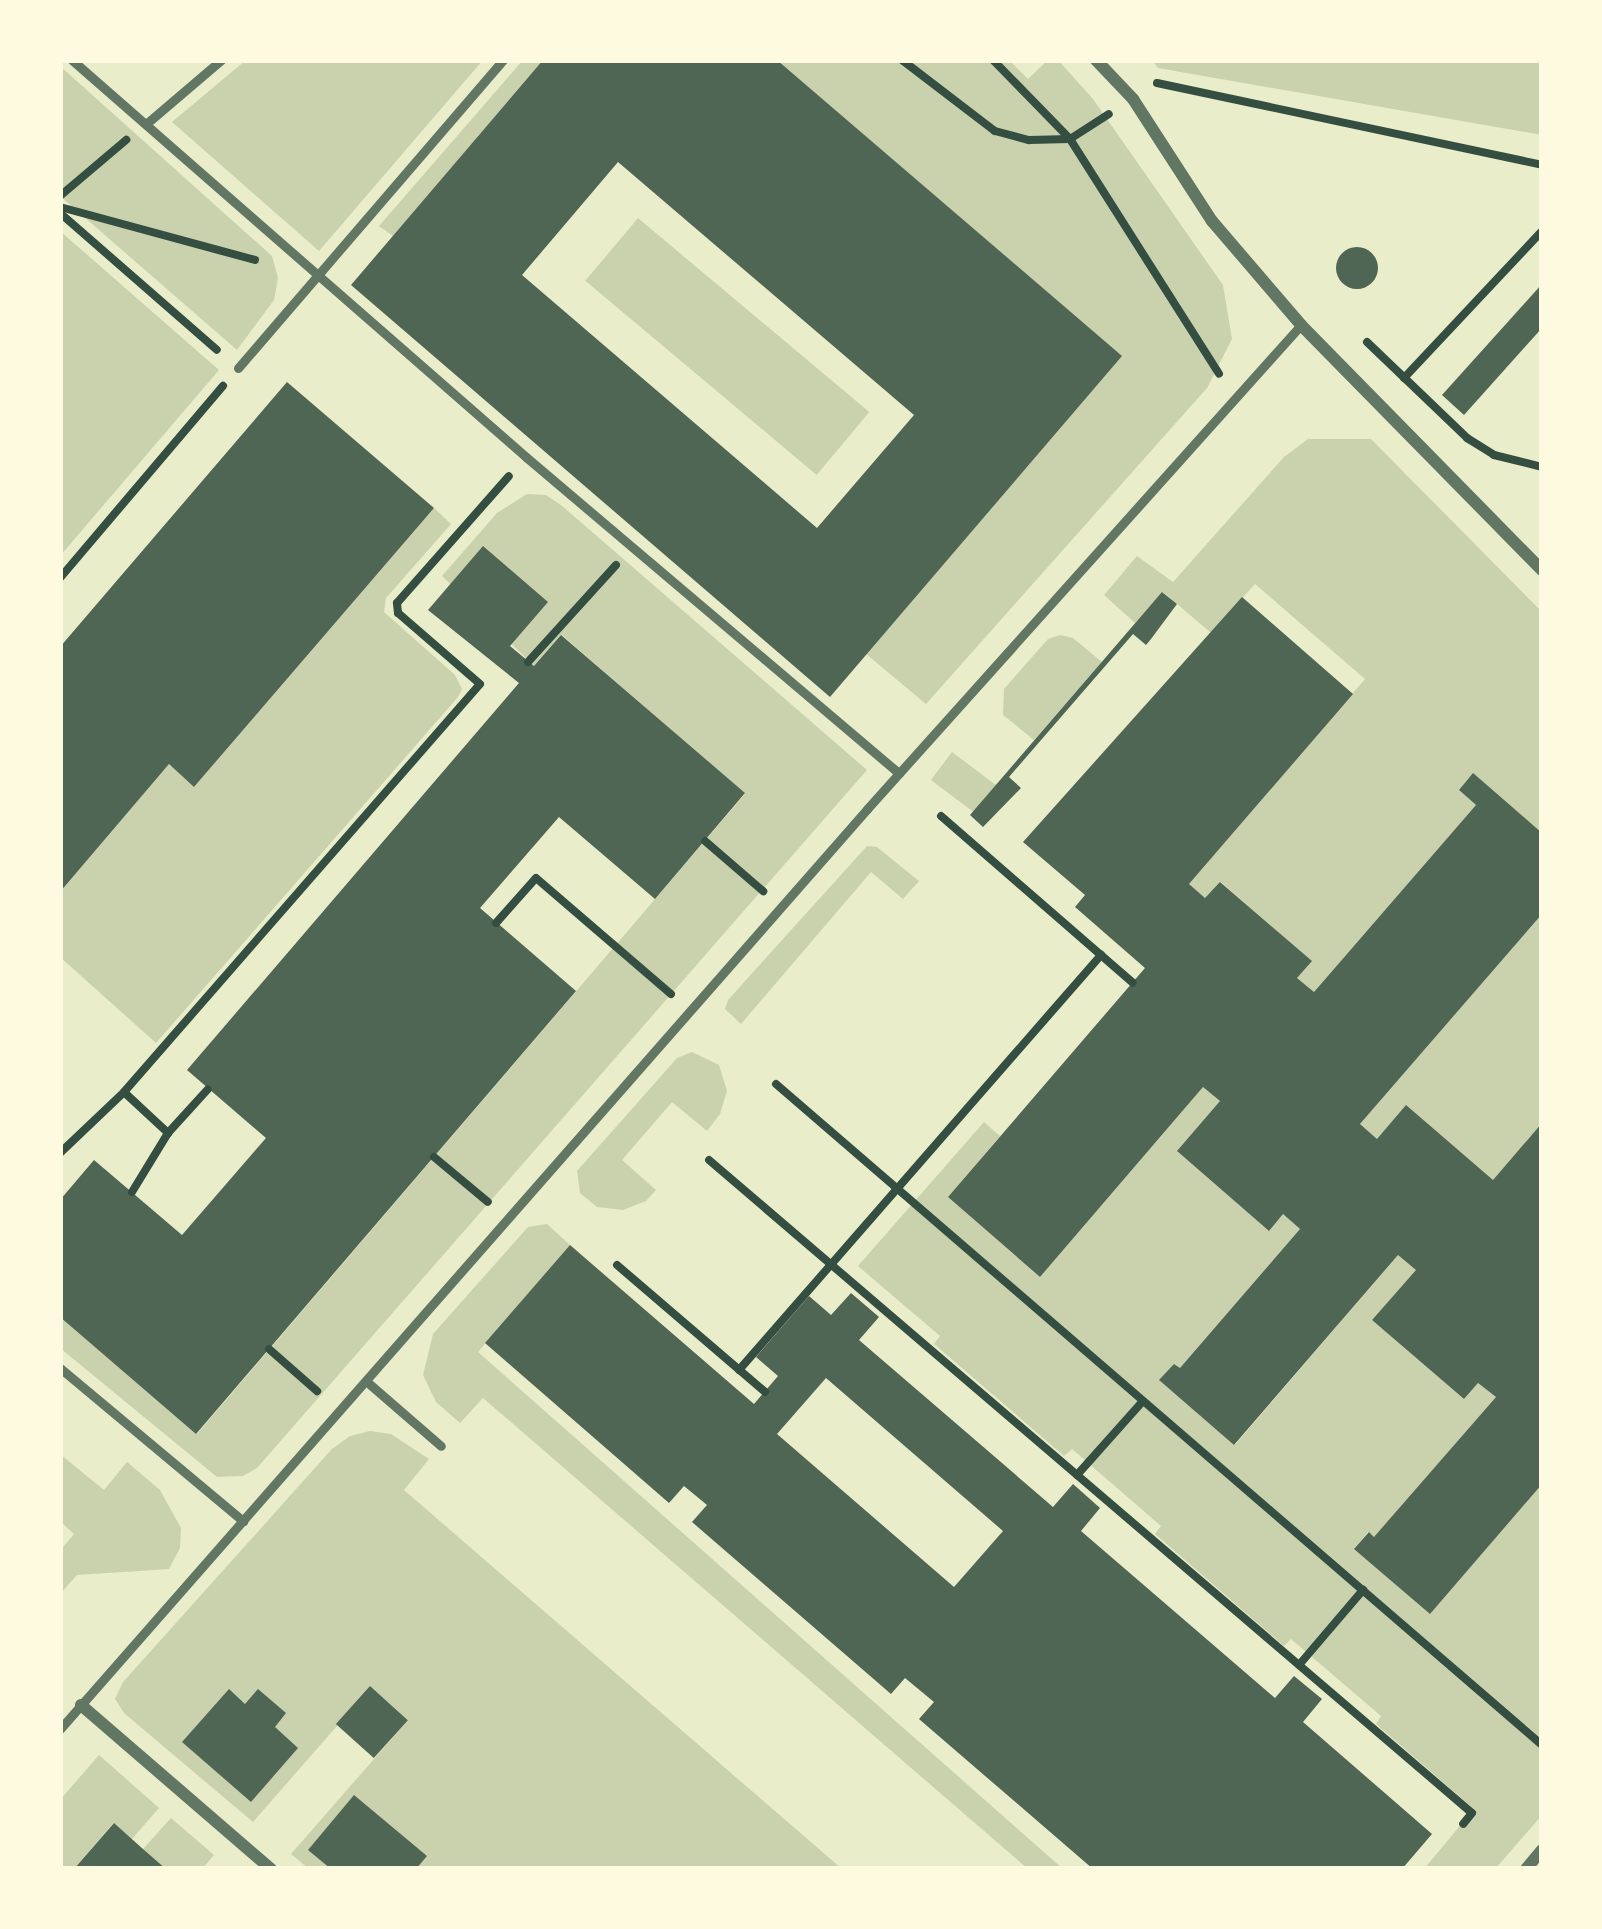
<!DOCTYPE html>
<style>
body{margin:0}
#map{position:relative;width:1602px;height:1929px;overflow:hidden;background:#e9edc9;font-family:"Alegreya Sans",sans-serif}
div>[style]{position:absolute}
.green>*{inset:0;background:#cad2ad;transform-origin:0 0}
.building>*{inset:0;background:#4f6655;transform-origin:0 0}
.round{border-radius:50%}
.path>*{height:8px;margin:-4px;padding:0 4px;transform-origin:4px;border-radius:4px;background:#344e41}
.service>*{height:9px;margin:-4.5px;padding:0 4.5px;transform-origin:4.5px;border-radius:4.5px;background:#617663}
.minor>*{height:12px;margin:-6px;padding:0 6px;transform-origin:6px;border-radius:6px;background:#617663}
span{translate:-50% -50%;white-space:nowrap;text-align:center;line-height:1.15;-webkit-text-stroke:9px #fefae0;paint-order:stroke}
.frame{position:absolute;inset:0;border:63px solid #fefae0;pointer-events:none}
</style>
<div id="map">
<div class="green">
<i style="clip-path:polygon(246px 60px,483px 60px,319px 251px,172px 122px)"></i>
<i style="clip-path:polygon(523px 60px,543px 60px,393px 236px,379px 226px)"></i>
<i style="clip-path:polygon(777px 60px,1009px 60px,1028px 79px,1048px 60px,1058px 60px,1093px 99px,1223px 285px,1232px 339px,1207px 388px,926px 704px,866px 654px,1121px 356px)"></i>
<i style="clip-path:polygon(1152px 60px,1542px 60px,1542px 135px,1158px 68px)"></i>
<i style="clip-path:polygon(60px 66px,272px 256px,278px 278px,274px 300px,237px 350px,60px 196px)"></i>
<i style="left:638px;top:218px;width:302px;height:82px;rotate:40deg"></i>
<i style="clip-path:polygon(60px 231px,219px 370px,60px 556px)"></i>
<i style="clip-path:polygon(1308px 439px,1371px 439px,1542px 612px,1542px 833px,1473px 774px,1459px 790px,1476px 805px,1314px 992px,1297px 978px,1311px 961px,1221px 882px,1205px 898px,1189px 884px,1365px 679px,1255px 584px,1211px 633px,1163px 592px,1135px 623px,1104px 595px,1137px 556px,1173px 582px,1284px 457px)"></i>
<i style="clip-path:polygon(527px 494px,546px 495px,561px 505px,867px 770px,257px 1468px,243px 1476px,217px 1477px,60px 1348px,60px 1317px,197px 1434px,745px 794px,562px 635px,534px 666px,442px 576px,497px 513px)"></i>
<i style="clip-path:polygon(434px 508px,451px 524px,386px 598px,384px 612px,455px 675px,462px 689px,458px 697px,156px 1043px,60px 957px,60px 892px,169px 764px,195px 786px)"></i>
<i style="clip-path:polygon(1060px 635px,1073px 638px,1102px 662px,1034px 740px,1003px 715px,1004px 689px,1048px 639px)"></i>
<i style="left:952px;top:752px;width:55px;height:35px;rotate:37deg"></i>
<i style="clip-path:polygon(867px 846px,877px 847px,919px 881px,903px 899px,871px 872px,741px 1024px,725px 1009px,728px 1000px)"></i>
<i style="clip-path:polygon(1542px 914px,1542px 1123px,1493px 1180px,1377px 1139px,1360px 1124px)"></i>
<i style="clip-path:polygon(692px 1052px,719px 1065px,727px 1091px,720px 1114px,707px 1131px,672px 1102px,622px 1160px,656px 1190px,646px 1201px,623px 1210px,597px 1207px,580px 1193px,577px 1171px,677px 1058px)"></i>
<i style="clip-path:polygon(1203px 1087px,1220px 1101px,1178px 1152px,1268px 1230px,1283px 1214px,1300px 1229px,1180px 1368px,1174px 1364px,1160px 1381px,1235px 1445px,1398px 1255px,1416px 1270px,1372px 1320px,1464px 1399px,1478px 1383px,1496px 1397px,1375px 1537px,1368px 1532px,1355px 1548px,1542px 1484px,1542px 1815px,1495px 1869px,1424px 1869px,1474px 1809px,1376px 1724px,1381px 1716px,1291px 1639px,1284px 1646px,1155px 1534px,1161px 1526px,1072px 1449px,1064px 1456px,934px 1344px,940px 1336px,858px 1266px,984px 1122px,1000px 1136px,948px 1197px,1040px 1277px)"></i>
<i style="clip-path:polygon(547px 1224px,570px 1245px,478px 1352px,1063px 1869px,1028px 1869px,483px 1398px,460px 1423px,436px 1402px,423px 1375px,433px 1334px,528px 1227px)"></i>
<i style="clip-path:polygon(370px 1431px,391px 1434px,429px 1459px,404px 1490px,842px 1869px,309px 1869px,291px 1854px,408px 1720px,371px 1687px,253px 1822px,124px 1713px,115px 1699px,123px 1682px,332px 1449px,350px 1436px)"></i>
<i style="clip-path:polygon(60px 1454px,104px 1490px,127px 1462px,160px 1490px,181px 1528px,180px 1548px,169px 1569px,77px 1575px,60px 1594px,60px 1551px,74px 1534px,60px 1521px)"></i>
<i style="clip-path:polygon(99px 1755px,159px 1808px,132px 1839px,113px 1823px,74px 1869px,60px 1869px,60px 1800px)"></i>
<i style="clip-path:polygon(171px 1818px,214px 1855px,202px 1869px,166px 1869px,143px 1849px)"></i>
</div>
<div class="building">
<i style="clip-path:polygon(evenodd,543px 60px,777px 60px,1122px 356px,830px 697px,351px 285px,543px 60px,618px 162px,914px 415px,817px 528px,522px 275px,618px 162px)"></i>
<i class="round" style="left:1336px;top:247px;width:42px;height:42px"></i>
<i style="clip-path:polygon(1542px 284px,1542px 328px,1464px 415px,1442px 395px)"></i>
<i style="clip-path:polygon(287px 382px,434px 508px,194px 787px,169px 764px,60px 892px,60px 647px)"></i>
<i style="clip-path:polygon(483px 546px,548px 602px,510px 646px,534px 666px,561px 635px,745px 793px,655px 899px,559px 817px,480px 908px,576px 991px,196px 1434px,60px 1317px,60px 1200px,94px 1160px,182px 1235px,266px 1138px,187px 1070px,519px 683px,428px 610px)"></i>
<i style="clip-path:polygon(1162px 592px,1177px 604px,1151px 639px,1146px 645px,1133px 634px,1009px 777px,1021px 788px,983px 827px,970px 815px)"></i>
<i style="clip-path:polygon(1242px 597px,1353px 694px,1189px 884px,1205px 898px,1220px 882px,1312px 961px,1297px 978px,1314px 992px,1476px 805px,1459px 790px,1473px 773px,1542px 833px,1542px 914px,1360px 1124px,1377px 1139px,1406px 1105px,1493px 1180px,1542px 1123px,1542px 1484px,1430px 1614px,1354px 1549px,1369px 1532px,1374px 1537px,1496px 1397px,1478px 1383px,1464px 1399px,1372px 1320px,1416px 1270px,1398px 1255px,1234px 1445px,1159px 1380px,1174px 1364px,1180px 1368px,1300px 1229px,1283px 1214px,1269px 1231px,1177px 1151px,1220px 1101px,1203px 1087px,1040px 1277px,948px 1197px,1145px 968px,1075px 907px,1085px 895px,1023px 842px)"></i>
<i style="clip-path:polygon(evenodd,570px 1245px,754px 1404px,778px 1376px,756px 1357px,809px 1296px,831px 1315px,851px 1293px,879px 1317px,859px 1340px,1053px 1507px,1073px 1484px,1100px 1508px,1081px 1531px,1275px 1698px,1294px 1676px,1322px 1699px,1303px 1722px,1432px 1834px,1402px 1869px,1093px 1869px,919px 1719px,934px 1702px,905px 1678px,891px 1694px,692px 1522px,707px 1505px,684px 1486px,669px 1503px,485px 1343px,570px 1245px,826px 1378px,1003px 1531px,954px 1587px,777px 1434px,826px 1378px)"></i>
<i style="left:370px;top:1686px;width:51px;height:51px;rotate:42deg"></i>
<i style="clip-path:polygon(229px 1689px,245px 1704px,258px 1689px,286px 1713px,275px 1727px,298px 1748px,251px 1802px,182px 1742px)"></i>
<i style="clip-path:polygon(354px 1795px,427px 1856px,416px 1869px,331px 1869px,308px 1850px)"></i>
<i style="clip-path:polygon(114px 1823px,143px 1849px,166px 1869px,74px 1869px)"></i>
</div>
<div class="path">
<i style="left:902px;top:60px;width:117px;rotate:37.4deg"></i>
<i style="left:995px;top:131px;width:35px;rotate:15deg"></i>
<i style="left:1029px;top:140px;width:41px;rotate:-1.4deg"></i>
<i style="left:1070px;top:139px;width:46px;rotate:-32.7deg"></i>
<i style="left:993px;top:60px;width:110px;rotate:45.7deg"></i>
<i style="left:1070px;top:139px;width:278px;rotate:57.6deg"></i>
<i style="left:1157px;top:83px;width:394px;rotate:12deg"></i>
<i style="left:60px;top:196px;width:87px;rotate:-40.3deg"></i>
<i style="left:60px;top:207px;width:202px;rotate:15.2deg"></i>
<i style="left:60px;top:213px;width:208px;rotate:41.1deg"></i>
<i style="left:1367px;top:342px;width:139px;rotate:43.8deg"></i>
<i style="left:1467px;top:438px;width:32px;rotate:32deg"></i>
<i style="left:1494px;top:455px;width:49px;rotate:14deg"></i>
<i style="left:1404px;top:378px;width:202px;rotate:-46.8deg"></i>
<i style="left:60px;top:578px;width:252px;rotate:-49.7deg"></i>
<i style="left:528px;top:662px;width:131px;rotate:-47.8deg"></i>
<i style="left:941px;top:816px;width:254px;rotate:41deg"></i>
<i style="left:705px;top:841px;width:77px;rotate:40.8deg"></i>
<i style="left:496px;top:923px;width:60px;rotate:-48.4deg"></i>
<i style="left:536px;top:878px;width:178px;rotate:40.7deg"></i>
<i style="left:776px;top:1084px;width:1012px;rotate:40.79deg"></i>
<i style="left:125px;top:1093px;width:59px;rotate:42.9deg"></i>
<i style="left:168px;top:1133px;width:59px;rotate:-47.7deg"></i>
<i style="left:60px;top:1153px;width:88px;rotate:-43.6deg"></i>
<i style="left:124px;top:1092px;width:541px;rotate:-48.89deg"></i>
<i style="left:480px;top:684px;width:108px;rotate:-139.1deg"></i>
<i style="left:398px;top:613px;width:10px;rotate:-96deg"></i>
<i style="left:397px;top:603px;width:169px;rotate:-48.6deg"></i>
<i style="left:434px;top:1157px;width:70px;rotate:39.8deg"></i>
<i style="left:709px;top:1160px;width:1004px;rotate:40.56deg"></i>
<i style="left:1472px;top:1813px;width:14px;rotate:129deg"></i>
<i style="left:132px;top:1192px;width:69px;rotate:-58.6deg"></i>
<i style="left:617px;top:1265px;width:195px;rotate:40.6deg"></i>
<i style="left:269px;top:1349px;width:64px;rotate:41.2deg"></i>
<i style="left:739px;top:1370px;width:551px;rotate:-48.9deg"></i>
<i style="left:1077px;top:1475px;width:99px;rotate:-48.3deg"></i>
<i style="left:1299px;top:1665px;width:99px;rotate:-49.5deg"></i>
</div>
<div class="service">
<i style="left:72px;top:60px;width:603px;rotate:41.17deg"></i>
<i style="left:526px;top:457px;width:489px;rotate:40.3deg"></i>
<i style="left:146px;top:124px;width:99px;rotate:-40.5deg"></i>
<i style="left:238px;top:368px;width:406px;rotate:-49.3deg"></i>
<i style="left:60px;top:1368px;width:239px;rotate:39.9deg"></i>
<i style="left:366px;top:1381px;width:99px;rotate:40.9deg"></i>
<i style="left:60px;top:1729px;width:1224px;rotate:-48.74deg"></i>
<i style="left:867px;top:809px;width:650px;rotate:-48.12deg"></i>
</div>
<div class="minor">
<i style="left:1096px;top:60px;width:54px;rotate:46.5deg"></i>
<i style="left:1133px;top:99px;width:145px;rotate:57.1deg"></i>
<i style="left:1212px;top:221px;width:137px;rotate:49.4deg"></i>
<i style="left:1301px;top:325px;width:344px;rotate:45.5deg"></i>
<i style="left:81px;top:1705px;width:251px;rotate:40.8deg"></i>
<i style="left:1526px;top:1869px;width:25px;rotate:-50deg"></i>
</div>
<div class="frame"></div>
</div>
